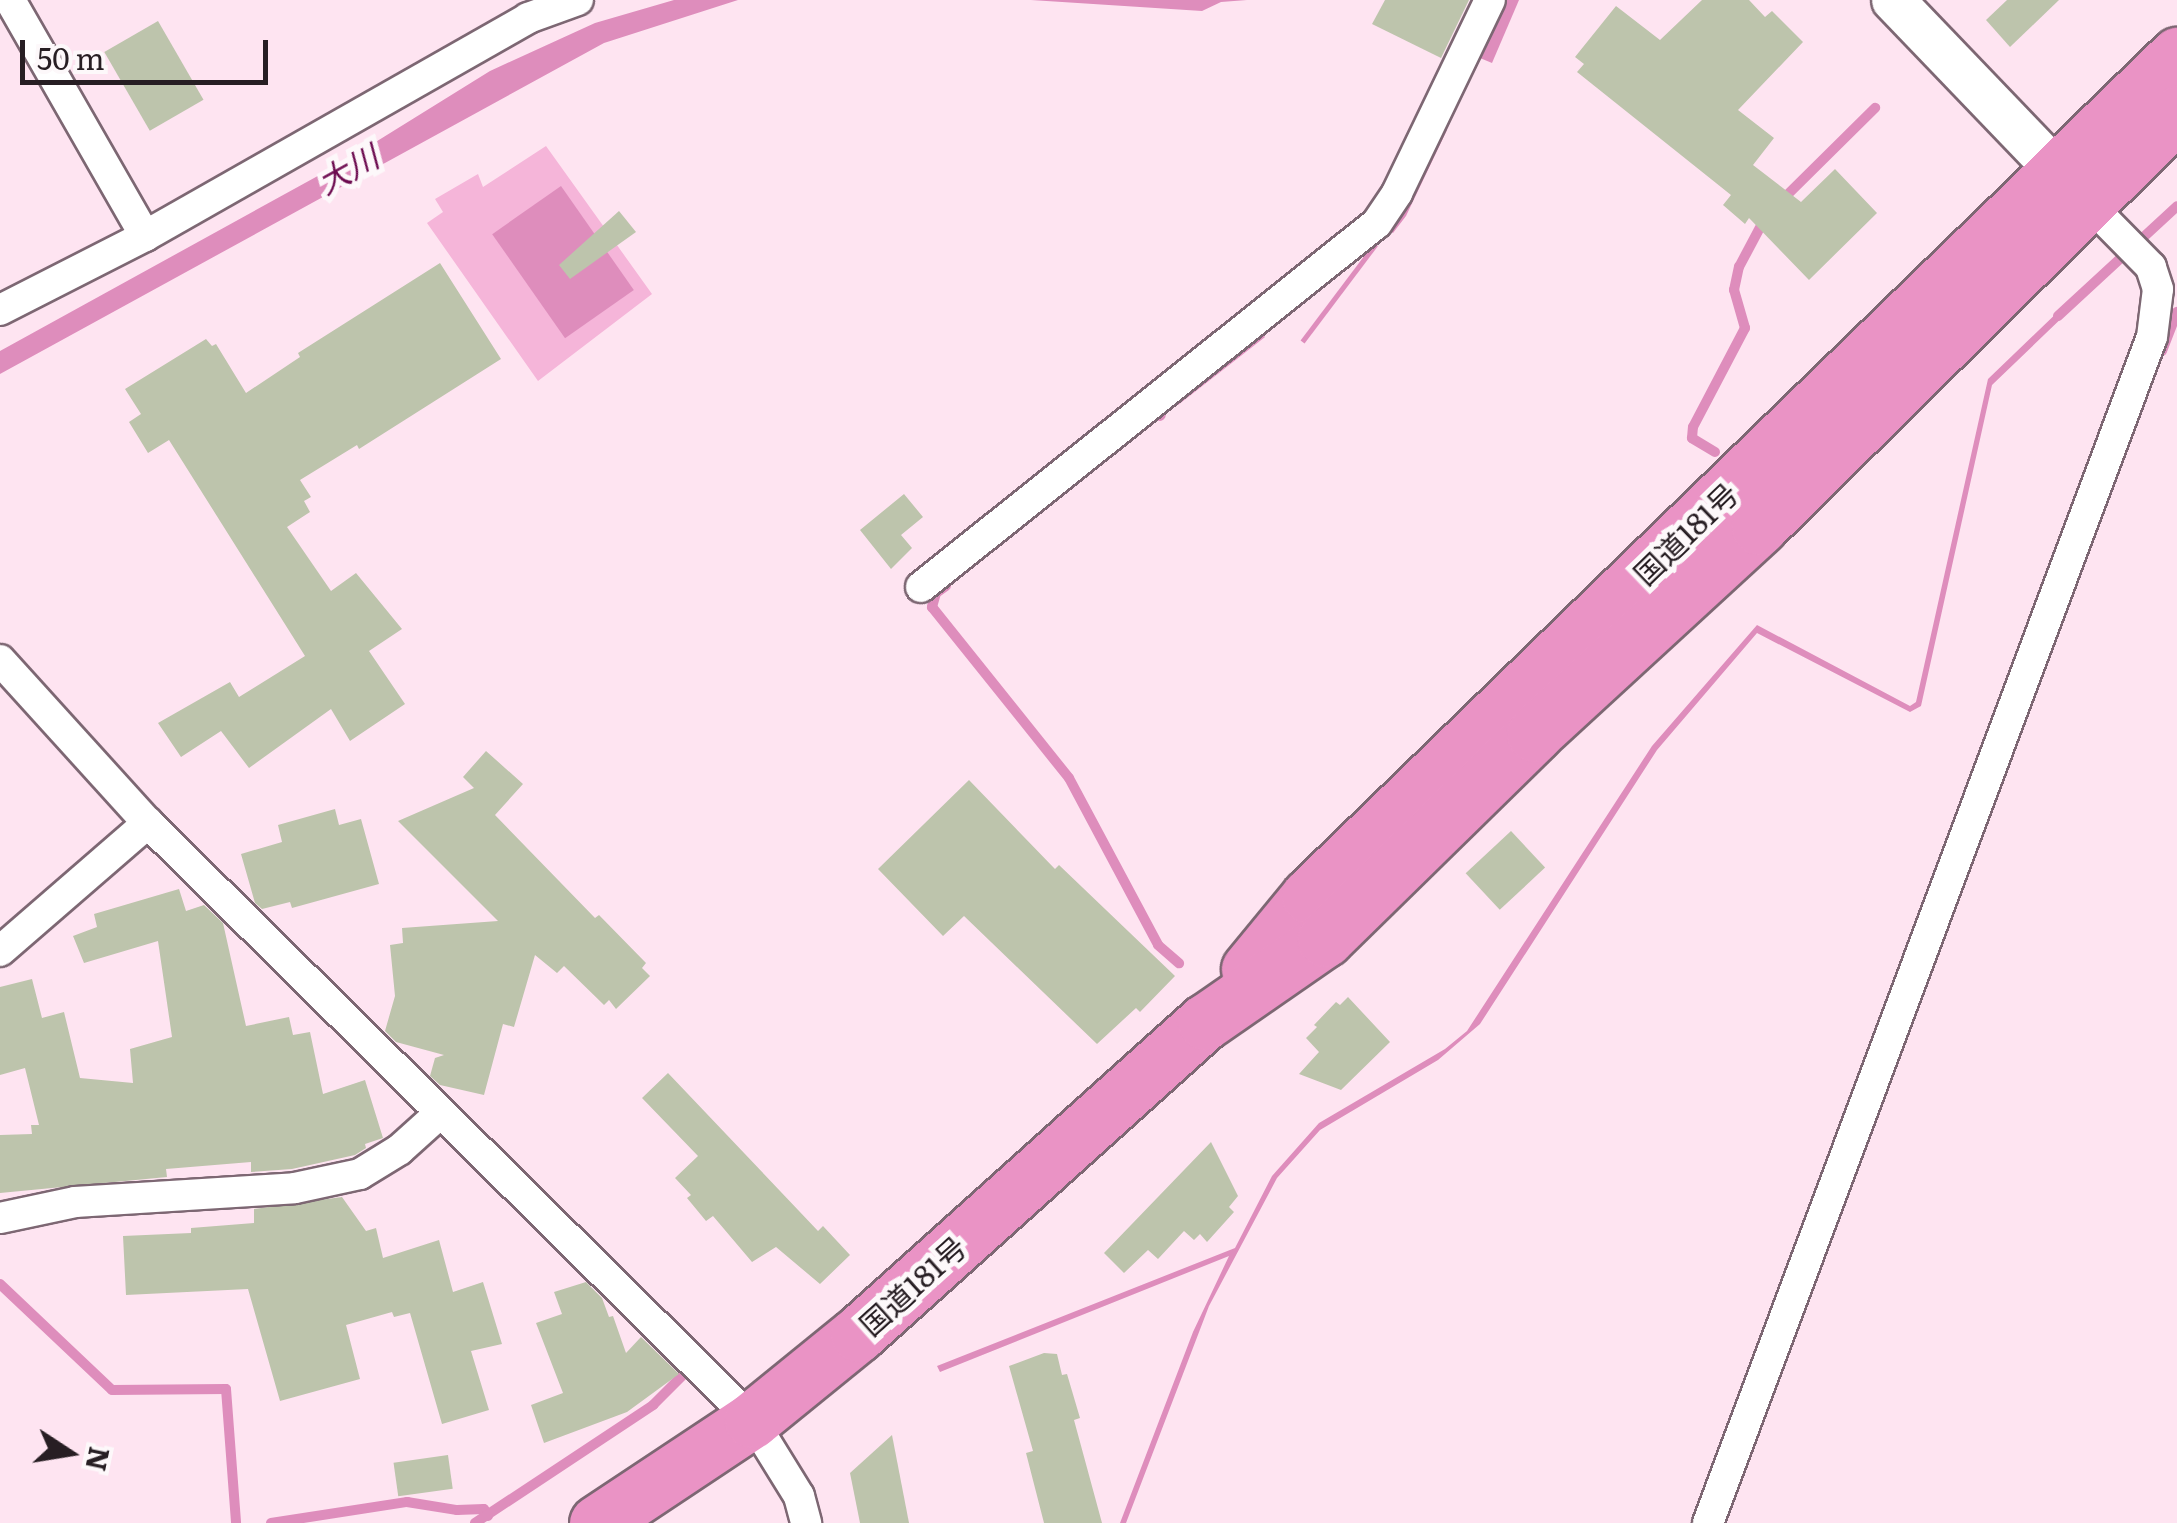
<!DOCTYPE html>
<meta charset="utf-8">
<style>
body{margin:0}
#map{position:relative;width:2177px;height:1523px;overflow:hidden;background:#fee4f1;font-family:Literata,"Noto Sans JP",serif}
div>[style]{position:absolute}
.green>*{inset:0;background:#f5b5d9}
.water>*{inset:0;background:#de8dbc;transform-origin:0 0}
.stream>*{height:10px;margin:-5px;padding:0 5px;transform-origin:5px;border-radius:5px;background:#de8dbc}
.building>*{inset:0;background:#bdc4ac;transform-origin:0 0}
.roads{filter:drop-shadow(2px 0 #7d6773) drop-shadow(-2px 0 #7d6773) drop-shadow(0 2px #7d6773) drop-shadow(0 -2px #7d6773)}
.street>*{height:30px;margin:-15px;padding:0 15px;transform-origin:15px;border-radius:15px;background:#fff}
.secondary>*{height:42px;margin:-21px;padding:0 21px;transform-origin:21px;border-radius:21px;background:#fff}
.highway>*{height:55px;margin:-27.5px;padding:0 27.5px;transform-origin:27.5px;border-radius:27.5px;background:#ea93c5}
span{translate:-50% -50%;white-space:nowrap;text-align:center;line-height:1.15;-webkit-text-stroke:10px #fdf8fa;paint-order:stroke}
.street-label{font-size:30px;color:#271e23}
.water-label{font-size:32px;color:#6c0a4f;font-style:italic}
.north{position:absolute;left:20px;top:1403px;width:100px;height:100px;-webkit-text-stroke:8px #fdf8fa;paint-order:stroke;rotate:102deg;font-size:28px;font-weight:700;line-height:40px;text-align:center;color:#271e23}
.north::after{content:'';display:block;margin:auto;width:35px;height:45px;background:#271e23;clip-path:polygon(50% 0,100% 100%,50% 72%,0 100%)}
.scale{position:absolute;left:20px;top:40px;width:248px;height:45px;box-sizing:border-box;border:5px solid #271e23;border-top:0;padding-left:12px;font-size:30px;line-height:35px;white-space:nowrap;color:#271e23;-webkit-text-stroke:8px #fdf8fa;paint-order:stroke}
</style>
<div id="map">
<div class="green">
<i style="clip-path:polygon(546px 146px,652px 294px,538px 381px,427px 223px,443px 212px,435px 199px,478px 174px,483px 187px)"></i>
</div>
<div class="water">
<i style="clip-path:polygon(674px 0,738px 0,604px 43px,0 374px,0 351px,345px 161px,490px 71px,595px 23px)"></i>
<i style="clip-path:polygon(1031px 0,1247px 0,1221px 2px,1202px 11px)"></i>
<i style="clip-path:polygon(1506px 0,1519px 0,1492px 63px,1480px 58px)"></i>
<i style="clip-path:polygon(1443px 128px,1447px 130px,1406px 216px,1393px 233px,1389px 230px,1409px 201px)"></i>
<i style="left:561px;top:186px;width:127px;height:84px;rotate:55deg"></i>
<i style="left:1374px;top:243px;width:5px;height:122px;rotate:37deg"></i>
<i style="clip-path:polygon(2064px 306px,2069px 311px,1992px 385px,1921px 706px,1910px 712px,1757px 633px,1657px 750px,1480px 1024px,1438px 1060px,1320px 1130px,1277px 1178px,1209px 1306px,1126px 1523px,1120px 1523px,1193px 1332px,1229px 1256px,940px 1372px,937px 1366px,1235px 1248px,1272px 1176px,1319px 1123px,1445px 1049px,1467px 1031px,1652px 746px,1757px 625px,1910px 706px,1916px 702px,1988px 379px)"></i>
<i style="clip-path:polygon(1261px 333px,1265px 337px,1178px 405px,1176px 401px)"></i>
</div>
<div class="stream">
<i style="left:1780px;top:202px;width:134px;rotate:-44.7deg"></i>
<i style="left:2058px;top:316px;width:162px;rotate:-42.7deg"></i>
<i style="left:2162px;top:351px;width:42px;rotate:-69deg"></i>
<i style="left:1160px;top:416px;width:1px;rotate:-45deg"></i>
<i style="left:1715px;top:452px;width:27px;rotate:-149deg"></i>
<i style="left:1692px;top:438px;width:11px;rotate:-85deg"></i>
<i style="left:1693px;top:427px;width:112px;rotate:-62.3deg"></i>
<i style="left:1745px;top:328px;width:40px;rotate:-106deg"></i>
<i style="left:1734px;top:290px;width:24px;rotate:-78deg"></i>
<i style="left:1739px;top:267px;width:55px;rotate:-62deg"></i>
<i style="left:946px;top:586px;width:12px;rotate:145deg"></i>
<i style="left:936px;top:593px;width:15px;rotate:106deg"></i>
<i style="left:932px;top:607px;width:219px;rotate:51.3deg"></i>
<i style="left:1069px;top:778px;width:189px;rotate:61.9deg"></i>
<i style="left:1158px;top:945px;width:28px;rotate:41deg"></i>
<i style="left:0;top:1284px;width:154px;rotate:43.4deg"></i>
<i style="left:112px;top:1390px;width:114px;rotate:-0.5deg"></i>
<i style="left:226px;top:1389px;width:134px;rotate:85.7deg"></i>
<i style="left:271px;top:1523px;width:138px;rotate:-8.8deg"></i>
<i style="left:407px;top:1502px;width:51px;rotate:9.1deg"></i>
<i style="left:457px;top:1510px;width:27px;rotate:-2deg"></i>
<i style="left:484px;top:1509px;width:8px;rotate:60deg"></i>
<i style="left:475px;top:1523px;width:214px;rotate:-33.5deg"></i>
<i style="left:653px;top:1405px;width:47px;rotate:-45deg"></i>
</div>
<div class="building">
<i style="clip-path:polygon(1385px 0,1469px 0,1441px 58px,1372px 24px)"></i>
<i style="clip-path:polygon(1702px 0,1749px 0,1765px 17px,1772px 11px,1803px 42px,1738px 110px,1774px 138px,1753px 165px,1801px 202px,1835px 169px,1877px 213px,1809px 280px,1749px 218px,1745px 224px,1723px 205px,1731px 195px,1577px 72px,1584px 64px,1575px 57px,1616px 6px,1660px 40px)"></i>
<i style="clip-path:polygon(2007px 0,2059px 0,2010px 47px,1986px 20px)"></i>
<i style="left:158px;top:21px;width:91px;height:62px;rotate:60deg"></i>
<i style="clip-path:polygon(619px 211px,636px 232px,570px 279px,559px 265px)"></i>
<i style="clip-path:polygon(440px 263px,501px 359px,359px 449px,357px 445px,300px 480px,311px 497px,304px 501px,310px 512px,287px 527px,331px 591px,356px 573px,402px 629px,369px 651px,405px 704px,350px 741px,331px 709px,249px 768px,221px 731px,181px 757px,158px 723px,230px 682px,239px 697px,305px 656px,169px 440px,148px 453px,129px 422px,141px 414px,125px 389px,206px 339px,212px 346px,216px 344px,246px 393px,300px 357px,298px 353px)"></i>
<i style="clip-path:polygon(904px 494px,923px 517px,901px 535px,912px 548px,891px 569px,860px 530px)"></i>
<i style="clip-path:polygon(486px 751px,523px 784px,495px 815px,595px 918px,599px 915px,646px 963px,642px 968px,650px 976px,616px 1009px,609px 1000px,604px 1005px,564px 966px,557px 973px,535px 955px,514px 1027px,503px 1024px,484px 1095px,440px 1085px,430px 1076px,435px 1058px,444px 1055px,396px 1042px,385px 1031px,395px 996px,390px 945px,403px 943px,402px 928px,498px 921px,398px 821px,474px 788px,463px 777px)"></i>
<i style="clip-path:polygon(969px 780px,1055px 869px,1059px 865px,1175px 976px,1140px 1012px,1136px 1008px,1097px 1044px,964px 916px,943px 936px,878px 869px)"></i>
<i style="clip-path:polygon(335px 809px,339px 825px,361px 819px,379px 884px,292px 908px,290px 902px,262px 909px,255px 903px,241px 854px,282px 842px,278px 825px)"></i>
<i style="left:1511px;top:831px;width:50px;height:62px;rotate:47deg"></i>
<i style="clip-path:polygon(179px 889px,186px 911px,204px 905px,223px 923px,246px 1026px,289px 1017px,293px 1035px,310px 1032px,323px 1094px,365px 1080px,383px 1138px,365px 1144px,366px 1148px,355px 1155px,292px 1169px,251px 1172px,251px 1162px,166px 1169px,167px 1177px,0 1193px,0 1135px,32px 1134px,31px 1125px,39px 1125px,25px 1068px,0 1075px,0 987px,32px 979px,42px 1018px,64px 1012px,80px 1078px,133px 1083px,130px 1049px,172px 1037px,158px 941px,84px 963px,73px 936px,97px 927px,94px 914px)"></i>
<i style="clip-path:polygon(1348px 997px,1390px 1042px,1341px 1090px,1299px 1074px,1319px 1052px,1306px 1038px,1317px 1027px,1314px 1025px,1336px 1002px,1340px 1005px)"></i>
<i style="clip-path:polygon(668px 1073px,818px 1231px,823px 1226px,850px 1255px,820px 1284px,776px 1247px,752px 1262px,713px 1216px,706px 1221px,687px 1198px,691px 1195px,675px 1178px,698px 1156px,642px 1098px)"></i>
<i style="clip-path:polygon(1211px 1142px,1238px 1196px,1229px 1207px,1234px 1212px,1207px 1242px,1200px 1234px,1194px 1240px,1184px 1231px,1158px 1259px,1148px 1250px,1124px 1273px,1104px 1253px)"></i>
<i style="clip-path:polygon(342px 1197px,366px 1231px,376px 1228px,383px 1258px,439px 1240px,453px 1292px,483px 1282px,502px 1344px,471px 1351px,489px 1410px,442px 1424px,410px 1313px,394px 1317px,392px 1312px,346px 1325px,360px 1379px,280px 1401px,248px 1289px,126px 1295px,123px 1236px,191px 1233px,191px 1228px,254px 1223px,254px 1209px)"></i>
<i style="clip-path:polygon(586px 1282px,602px 1298px,609px 1317px,613px 1316px,626px 1353px,641px 1337px,679px 1374px,627px 1412px,544px 1443px,531px 1405px,563px 1393px,536px 1323px,562px 1314px,554px 1292px)"></i>
<i style="clip-path:polygon(1044px 1353px,1057px 1354px,1062px 1375px,1067px 1374px,1080px 1418px,1074px 1420px,1102px 1523px,1044px 1523px,1026px 1453px,1033px 1451px,1009px 1366px)"></i>
<i style="clip-path:polygon(892px 1435px,909px 1523px,860px 1523px,850px 1473px)"></i>
<i style="left:448px;top:1455px;width:34px;height:55px;rotate:82deg"></i>
</div>
<div class="roads">
<div class="street">
<i style="left:10px;top:0;width:272px;rotate:60.2deg"></i>
<i style="left:0;top:310px;width:163px;rotate:-27deg"></i>
<i style="left:145px;top:236px;width:441px;rotate:-29.6deg"></i>
<i style="left:528px;top:18px;width:53px;rotate:-19.8deg"></i>
<i style="left:921px;top:587px;width:583px;rotate:-38.6deg"></i>
<i style="left:1377px;top:223px;width:36px;rotate:-56deg"></i>
<i style="left:1397px;top:193px;width:214px;rotate:-64.3deg"></i>
<i style="left:0;top:660px;width:220px;rotate:47.8deg"></i>
<i style="left:148px;top:823px;width:849px;rotate:44.67deg"></i>
<i style="left:752px;top:1420px;width:89px;rotate:58.3deg"></i>
<i style="left:799px;top:1496px;width:28px;rotate:75deg"></i>
<i style="left:0;top:951px;width:196px;rotate:-40.9deg"></i>
<i style="left:0;top:1218px;width:77px;rotate:-12deg"></i>
<i style="left:75px;top:1202px;width:220px;rotate:-3.6deg"></i>
<i style="left:295px;top:1188px;width:66px;rotate:-12.2deg"></i>
<i style="left:360px;top:1174px;width:46px;rotate:-31.6deg"></i>
<i style="left:399px;top:1150px;width:54px;rotate:-42deg"></i>
<i style="left:1708px;top:1523px;width:1266px;rotate:-69.48deg"></i>
<i style="left:2152px;top:337px;width:48px;rotate:-82.9deg"></i>
<i style="left:2158px;top:289px;width:23px;rotate:-108deg"></i>
<i style="left:2151px;top:267px;width:93px;rotate:-134.6deg"></i>
</div>
<div class="secondary">
<i style="left:1893px;top:0;width:269px;rotate:46.2deg"></i>
</div>
<div class="highway">
<i style="left:1249px;top:969px;width:94px;rotate:-50.6deg"></i>
<i style="left:1309px;top:896px;width:1209px;rotate:-44.09deg"></i>
<i style="left:597px;top:1523px;width:186px;rotate:-33.6deg"></i>
<i style="left:752px;top:1420px;width:136px;rotate:-39.1deg"></i>
<i style="left:858px;top:1334px;width:467px;rotate:-42deg"></i>
<i style="left:1205px;top:1022px;width:146px;rotate:-34.7deg"></i>
<i style="left:1325px;top:939px;width:293px;rotate:-44.4deg"></i>
<i style="left:1534px;top:734px;width:306px;rotate:-42.6deg"></i>
<i style="left:1759px;top:527px;width:588px;rotate:-44.66deg"></i>
</div>
</div>
<div class="street-label">
<span style="left:1685px;top:533px;rotate:-44deg">国道181号</span>
<span style="left:912px;top:1285px;rotate:-42deg">国道181号</span>
</div>
<div class="water-label">
<span style="left:347px;top:168px;rotate:-29deg">大川</span>
</div>
<div class="north">N</div>
<div class="scale">50 m</div>
</div>
